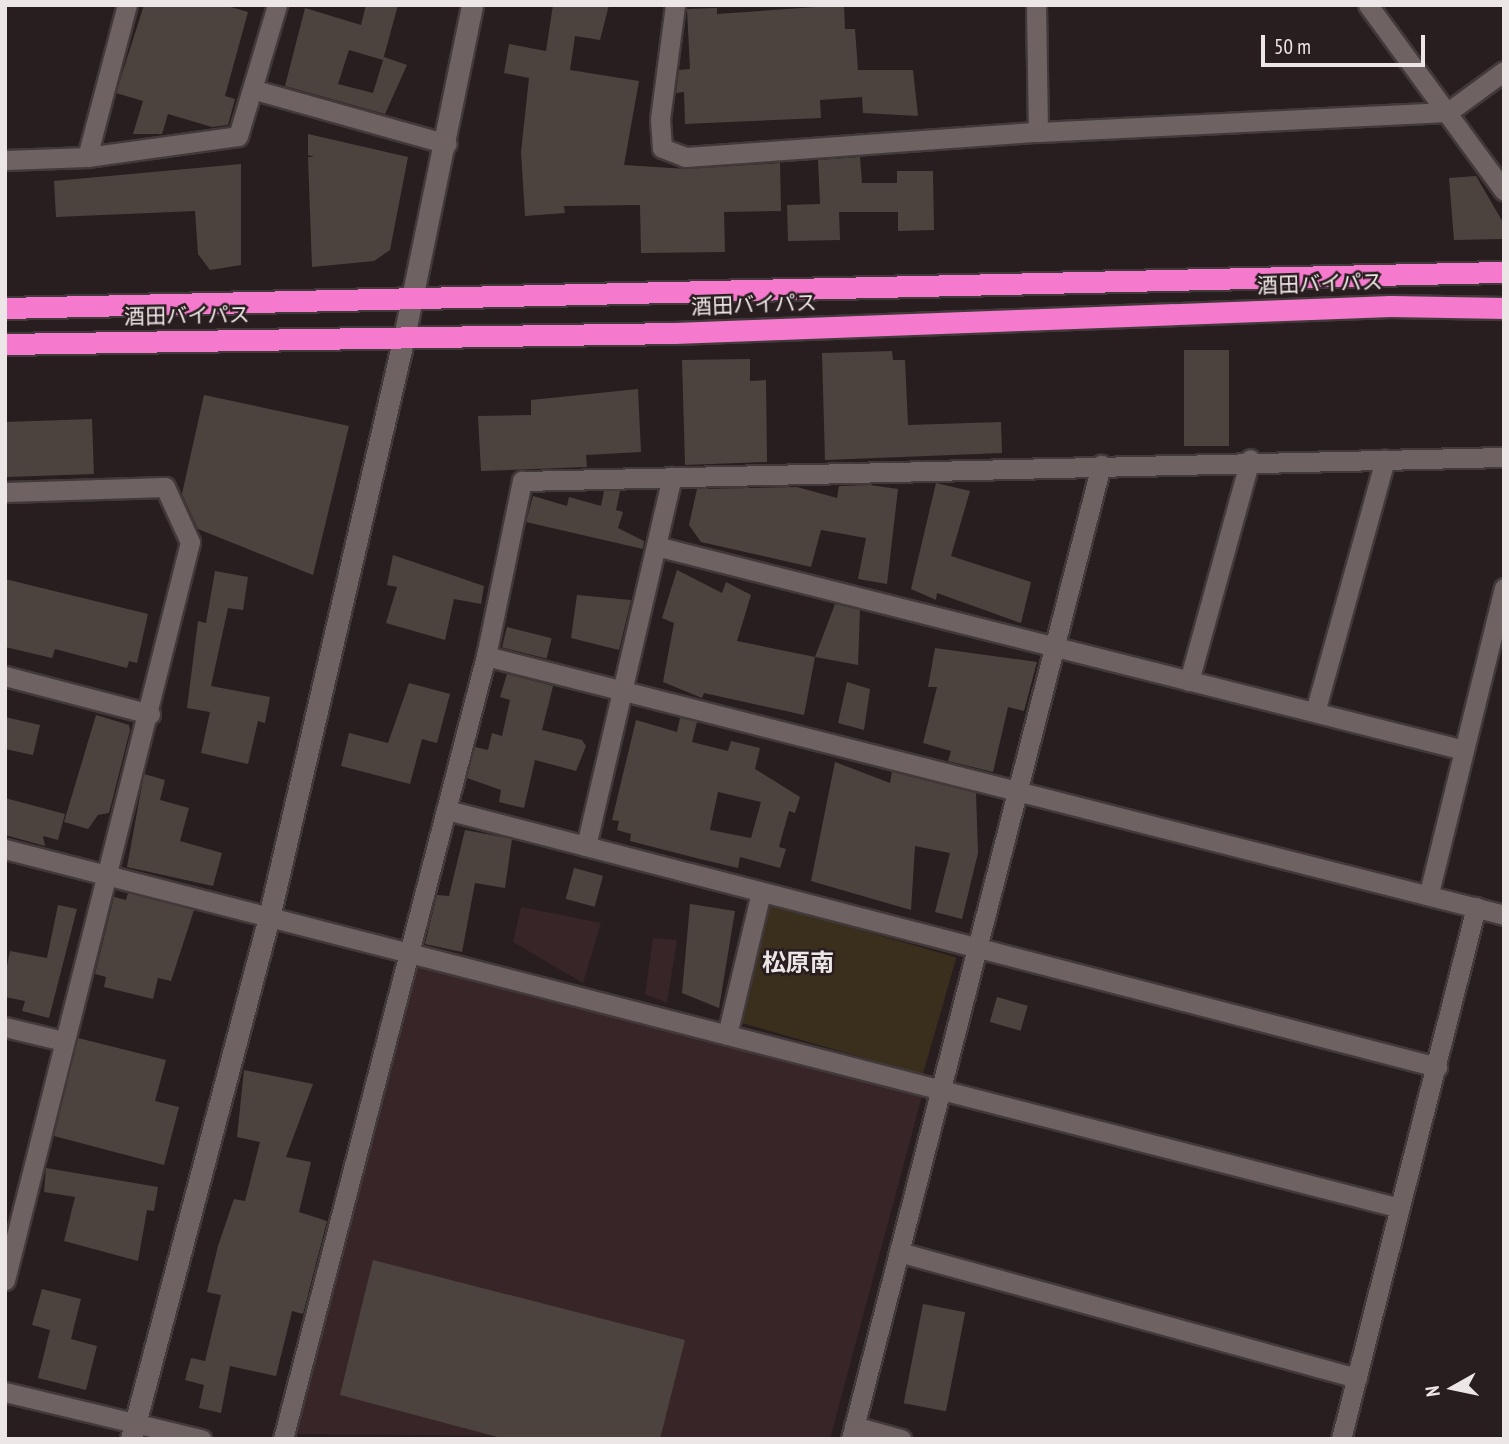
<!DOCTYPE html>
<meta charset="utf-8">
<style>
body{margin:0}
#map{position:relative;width:1509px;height:1444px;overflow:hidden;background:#291e1f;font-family:"PT Sans Narrow","Noto Sans JP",sans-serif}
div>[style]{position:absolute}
.built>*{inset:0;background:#372527}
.green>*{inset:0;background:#3a2f1d;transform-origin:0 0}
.building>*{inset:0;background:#4d433e;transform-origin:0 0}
.roads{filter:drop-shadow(2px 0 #41393a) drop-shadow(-2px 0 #41393a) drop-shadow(0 2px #41393a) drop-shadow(0 -2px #41393a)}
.street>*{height:19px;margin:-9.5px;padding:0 9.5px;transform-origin:9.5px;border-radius:9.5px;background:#6f6263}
.secondary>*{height:21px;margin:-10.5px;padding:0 10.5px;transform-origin:10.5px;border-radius:10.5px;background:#6f6263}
.highway>*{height:21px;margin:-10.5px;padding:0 10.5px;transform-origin:10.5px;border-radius:10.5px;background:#f579cd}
span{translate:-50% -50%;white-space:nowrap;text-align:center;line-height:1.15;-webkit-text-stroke:5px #291e1f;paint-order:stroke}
.street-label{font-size:21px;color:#ede6e6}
.quarter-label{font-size:24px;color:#ede6e6;font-weight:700}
.frame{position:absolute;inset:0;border:7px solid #ede6e6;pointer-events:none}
.north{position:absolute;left:1418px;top:1353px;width:70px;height:70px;-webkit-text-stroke:5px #291e1f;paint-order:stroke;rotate:261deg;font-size:19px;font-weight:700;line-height:28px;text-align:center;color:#ede6e6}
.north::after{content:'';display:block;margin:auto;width:24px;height:32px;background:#ede6e6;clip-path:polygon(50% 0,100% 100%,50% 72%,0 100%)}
.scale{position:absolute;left:1261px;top:35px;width:164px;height:32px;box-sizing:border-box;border:4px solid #ede6e6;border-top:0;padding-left:9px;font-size:21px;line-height:24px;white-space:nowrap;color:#ede6e6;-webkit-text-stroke:5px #291e1f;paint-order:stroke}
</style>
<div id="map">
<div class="built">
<i style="clip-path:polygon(521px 907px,601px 923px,583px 983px,513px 942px)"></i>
<i style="clip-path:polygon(653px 938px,677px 940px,667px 1003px,645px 994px)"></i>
<i style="clip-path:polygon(410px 953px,922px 1096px,830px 1439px,284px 1434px)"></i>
</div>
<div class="green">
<i style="left:766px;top:903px;width:198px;height:122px;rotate:16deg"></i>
</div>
<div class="building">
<i style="clip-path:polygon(144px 5px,224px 5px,248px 12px,225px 96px,235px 99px,228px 125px,212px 127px,168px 114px,162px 134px,133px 134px,143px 101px,116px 93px)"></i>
<i style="clip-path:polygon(366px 5px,398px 5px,383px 60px,349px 50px,338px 84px,373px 93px,384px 57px,407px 65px,385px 114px,285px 86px,305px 8px,361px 25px)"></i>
<i style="clip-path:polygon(553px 5px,609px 5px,600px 40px,575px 36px,570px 70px,639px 81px,624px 165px,686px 169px,780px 163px,781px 211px,724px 212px,725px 252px,641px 253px,640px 205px,564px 206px,565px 213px,525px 216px,521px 152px,529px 78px,504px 73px,509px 44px,546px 51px)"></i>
<i style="clip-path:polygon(844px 5px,845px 29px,855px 29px,858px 70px,913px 70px,918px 116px,863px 113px,862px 97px,820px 100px,821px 118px,685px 124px,684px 92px,676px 93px,679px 70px,690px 69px,687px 9px,717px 8px,717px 14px)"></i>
<i style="clip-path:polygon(308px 134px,408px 157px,390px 250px,374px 261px,312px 267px,308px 157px,314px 157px,308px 155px)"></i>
<i style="clip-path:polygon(860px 157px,862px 183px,897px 183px,897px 171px,933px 171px,934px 230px,898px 231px,898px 212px,839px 212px,840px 240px,788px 241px,787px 205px,820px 204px,818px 160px)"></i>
<i style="clip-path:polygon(241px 164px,241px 265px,210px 270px,198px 254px,195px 211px,56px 217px,54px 181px)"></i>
<i style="clip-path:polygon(1476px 176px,1504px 224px,1504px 239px,1454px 240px,1449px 178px)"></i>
<i style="left:1184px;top:350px;width:45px;height:96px"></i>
<i style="clip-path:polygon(892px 351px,893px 360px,905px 360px,908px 425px,1001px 422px,1002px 453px,825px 460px,822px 353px)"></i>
<i style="clip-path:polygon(750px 359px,750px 381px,766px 380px,767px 462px,685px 465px,682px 360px)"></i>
<i style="clip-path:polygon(638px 389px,641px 452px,586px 455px,587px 467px,481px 471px,478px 416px,531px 415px,531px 400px)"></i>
<i style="clip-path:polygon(204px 395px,349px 426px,313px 575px,198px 529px,182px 494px)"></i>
<i style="left:92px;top:419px;width:55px;height:87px;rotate:88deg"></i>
<i style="clip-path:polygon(936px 483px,970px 491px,951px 556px,1031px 582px,1021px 623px,937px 593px,936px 600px,911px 589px)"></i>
<i style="clip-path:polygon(870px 485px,898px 489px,887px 584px,858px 579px,866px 538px,821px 530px,811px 567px,701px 542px,689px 525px,697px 489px,797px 487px,837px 498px,839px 486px)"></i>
<i style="clip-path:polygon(604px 491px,620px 491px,616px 510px,623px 512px,618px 528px,644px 541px,643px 549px,526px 522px,533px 496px,567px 506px,569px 497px,601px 506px)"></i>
<i style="clip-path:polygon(393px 555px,484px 586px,481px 604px,454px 599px,445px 640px,386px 623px,397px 587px,387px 585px)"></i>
<i style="clip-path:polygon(677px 570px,722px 593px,726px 582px,751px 595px,737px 641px,815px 657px,804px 715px,704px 693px,702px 698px,663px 682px,674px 623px,662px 618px)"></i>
<i style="clip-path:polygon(215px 571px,248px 577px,243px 610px,228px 608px,211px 686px,270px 697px,265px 723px,258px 721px,248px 764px,201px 753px,210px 712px,187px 708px,198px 621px,206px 623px)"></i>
<i style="clip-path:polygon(5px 579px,148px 614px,137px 663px,129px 661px,127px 668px,55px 649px,52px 658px,5px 647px)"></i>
<i style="clip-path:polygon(577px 595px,631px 600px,619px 650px,571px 638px)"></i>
<i style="clip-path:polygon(835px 604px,860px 610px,858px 665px,815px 657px)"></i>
<i style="left:507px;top:627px;width:46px;height:21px;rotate:14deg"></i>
<i style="clip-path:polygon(935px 648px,1037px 662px,1024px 711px,1008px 707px,993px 772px,948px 761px,951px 751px,923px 743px,937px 687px,928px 687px)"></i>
<i style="clip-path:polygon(507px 674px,553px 686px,542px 730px,582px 740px,586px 746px,576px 771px,535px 760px,524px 808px,499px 802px,501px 790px,467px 778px,475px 747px,488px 750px,492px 733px,502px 736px,510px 700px,500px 697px)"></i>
<i style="clip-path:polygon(847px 682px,870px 689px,864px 730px,838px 723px)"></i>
<i style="clip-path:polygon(409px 683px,450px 694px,437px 743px,422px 739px,410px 784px,341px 766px,349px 733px,388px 743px)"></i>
<i style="clip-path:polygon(96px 715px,129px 725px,130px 730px,109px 813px,98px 815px,88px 829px,64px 822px)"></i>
<i style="clip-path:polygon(5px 717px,40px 725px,33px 755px,5px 749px)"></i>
<i style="clip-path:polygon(evenodd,680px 718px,697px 722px,692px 742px,728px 751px,731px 741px,760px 748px,755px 769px,800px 797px,795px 813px,789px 811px,779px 847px,786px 849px,780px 868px,740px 857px,738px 868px,704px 860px,630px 841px,631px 834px,617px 830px,619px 821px,612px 820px,636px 720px,677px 732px,680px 718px,718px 792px,761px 802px,751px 838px,710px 830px,718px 792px)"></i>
<i style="clip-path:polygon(835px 762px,890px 783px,892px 772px,976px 793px,978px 853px,962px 919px,935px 912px,950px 853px,915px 846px,911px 910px,811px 881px)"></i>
<i style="clip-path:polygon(144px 774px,165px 780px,160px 800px,189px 808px,180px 841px,222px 853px,213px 886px,127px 867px)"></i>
<i style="clip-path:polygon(5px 798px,65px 814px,58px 840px,43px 836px,45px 846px,5px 835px)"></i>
<i style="clip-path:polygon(465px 830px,512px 839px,505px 888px,475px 883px,462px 952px,425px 944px,437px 895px,449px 896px)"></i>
<i style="left:574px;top:868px;width:30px;height:32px;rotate:15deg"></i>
<i style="clip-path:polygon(128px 893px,194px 910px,171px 981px,158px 978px,153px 999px,104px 987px,106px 977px,95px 974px,114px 897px,126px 900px)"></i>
<i style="clip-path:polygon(690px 904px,735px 911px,719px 1008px,682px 993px)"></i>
<i style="clip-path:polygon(58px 905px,77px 909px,49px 1018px,22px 1011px,25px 1001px,5px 997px,5px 976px,10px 951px,47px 958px)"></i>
<i style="left:997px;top:997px;width:32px;height:26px;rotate:16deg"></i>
<i style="clip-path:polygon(78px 1038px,166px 1060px,155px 1101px,179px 1107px,164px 1165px,54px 1136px)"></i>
<i style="clip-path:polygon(244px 1070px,313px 1084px,286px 1157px,311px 1162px,299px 1212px,327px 1221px,303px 1314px,292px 1311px,276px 1376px,230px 1366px,221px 1413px,199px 1408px,204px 1385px,185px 1380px,191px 1358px,205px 1361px,221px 1295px,207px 1292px,218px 1246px,234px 1199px,245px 1201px,260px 1142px,237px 1137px)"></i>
<i style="clip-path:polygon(46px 1168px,158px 1187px,154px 1211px,147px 1210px,138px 1261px,64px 1241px,75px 1197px,44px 1192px)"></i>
<i style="clip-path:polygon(373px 1260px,685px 1340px,660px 1439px,505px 1439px,340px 1395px)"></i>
<i style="clip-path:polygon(42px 1289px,81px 1299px,71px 1339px,97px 1346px,86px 1390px,38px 1378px,50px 1330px,32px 1325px)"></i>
<i style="left:923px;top:1304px;width:43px;height:101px;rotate:11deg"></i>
</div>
<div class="roads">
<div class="street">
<i style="left:675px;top:5px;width:115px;rotate:97.5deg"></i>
<i style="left:660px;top:119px;width:29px;rotate:86deg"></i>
<i style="left:662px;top:148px;width:25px;rotate:21deg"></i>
<i style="left:685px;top:157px;width:354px;rotate:-4.1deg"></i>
<i style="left:1038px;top:132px;width:410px;rotate:-2.8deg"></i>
<i style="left:1448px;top:112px;width:69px;rotate:-36.2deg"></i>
<i style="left:1036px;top:5px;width:127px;rotate:89.1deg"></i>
<i style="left:1368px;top:5px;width:230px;rotate:53.8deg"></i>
<i style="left:255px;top:90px;width:199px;rotate:15.7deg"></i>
<i style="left:87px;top:157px;width:157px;rotate:-75.3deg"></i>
<i style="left:5px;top:160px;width:82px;rotate:-2.1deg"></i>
<i style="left:87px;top:157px;width:152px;rotate:-7.9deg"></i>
<i style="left:238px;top:136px;width:137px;rotate:-73.4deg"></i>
<i style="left:5px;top:492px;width:160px;rotate:-1.8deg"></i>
<i style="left:165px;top:487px;width:60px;rotate:65.6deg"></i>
<i style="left:190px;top:542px;width:761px;rotate:104.07deg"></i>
<i style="left:656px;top:546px;width:833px;rotate:14.17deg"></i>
<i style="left:486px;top:656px;width:1050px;rotate:14.27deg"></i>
<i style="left:5px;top:676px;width:150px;rotate:14.7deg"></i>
<i style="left:1189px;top:681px;width:230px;rotate:-74.6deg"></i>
<i style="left:1315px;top:712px;width:262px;rotate:-74.5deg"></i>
<i style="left:447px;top:810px;width:1023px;rotate:14.55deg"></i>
<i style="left:586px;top:846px;width:379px;rotate:-76.9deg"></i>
<i style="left:5px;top:849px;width:1440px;rotate:14.43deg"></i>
<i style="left:1429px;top:893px;width:314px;rotate:-76.2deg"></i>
<i style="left:5px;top:1027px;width:60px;rotate:13.6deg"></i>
<i style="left:727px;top:1035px;width:147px;rotate:-76.6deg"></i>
<i style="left:899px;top:1252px;width:475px;rotate:15.4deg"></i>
<i style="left:5px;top:1392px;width:202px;rotate:13.5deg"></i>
<i style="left:854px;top:1426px;width:49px;rotate:15.5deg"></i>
<i style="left:283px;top:1439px;width:809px;rotate:-75.47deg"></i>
<i style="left:486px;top:656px;width:179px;rotate:-78.4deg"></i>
<i style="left:522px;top:481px;width:982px;rotate:-1.4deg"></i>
<i style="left:851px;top:1439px;width:1006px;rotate:-75.6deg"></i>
<i style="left:1341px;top:1439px;width:549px;rotate:-75.76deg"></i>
</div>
<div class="secondary">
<i style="left:131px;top:1439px;width:540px;rotate:-75.19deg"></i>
<i style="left:269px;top:917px;width:596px;rotate:-76.9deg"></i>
<i style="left:404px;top:337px;width:339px;rotate:-78.4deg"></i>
</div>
<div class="highway">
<i style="left:5px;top:308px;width:1499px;rotate:-1.38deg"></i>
<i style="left:5px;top:344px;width:669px;rotate:-0.94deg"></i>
<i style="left:674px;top:333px;width:717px;rotate:-2.16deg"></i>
<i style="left:1390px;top:306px;width:114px;rotate:1deg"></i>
</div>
</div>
<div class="street-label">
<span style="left:1320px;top:284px;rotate:-2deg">酒田バイパス</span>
<span style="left:754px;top:305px;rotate:-2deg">酒田バイパス</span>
<span style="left:187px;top:316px;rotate:-1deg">酒田バイパス</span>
</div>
<div class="quarter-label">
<span style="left:798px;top:963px">松原南</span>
</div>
<div class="frame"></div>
<div class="north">N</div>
<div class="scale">50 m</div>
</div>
